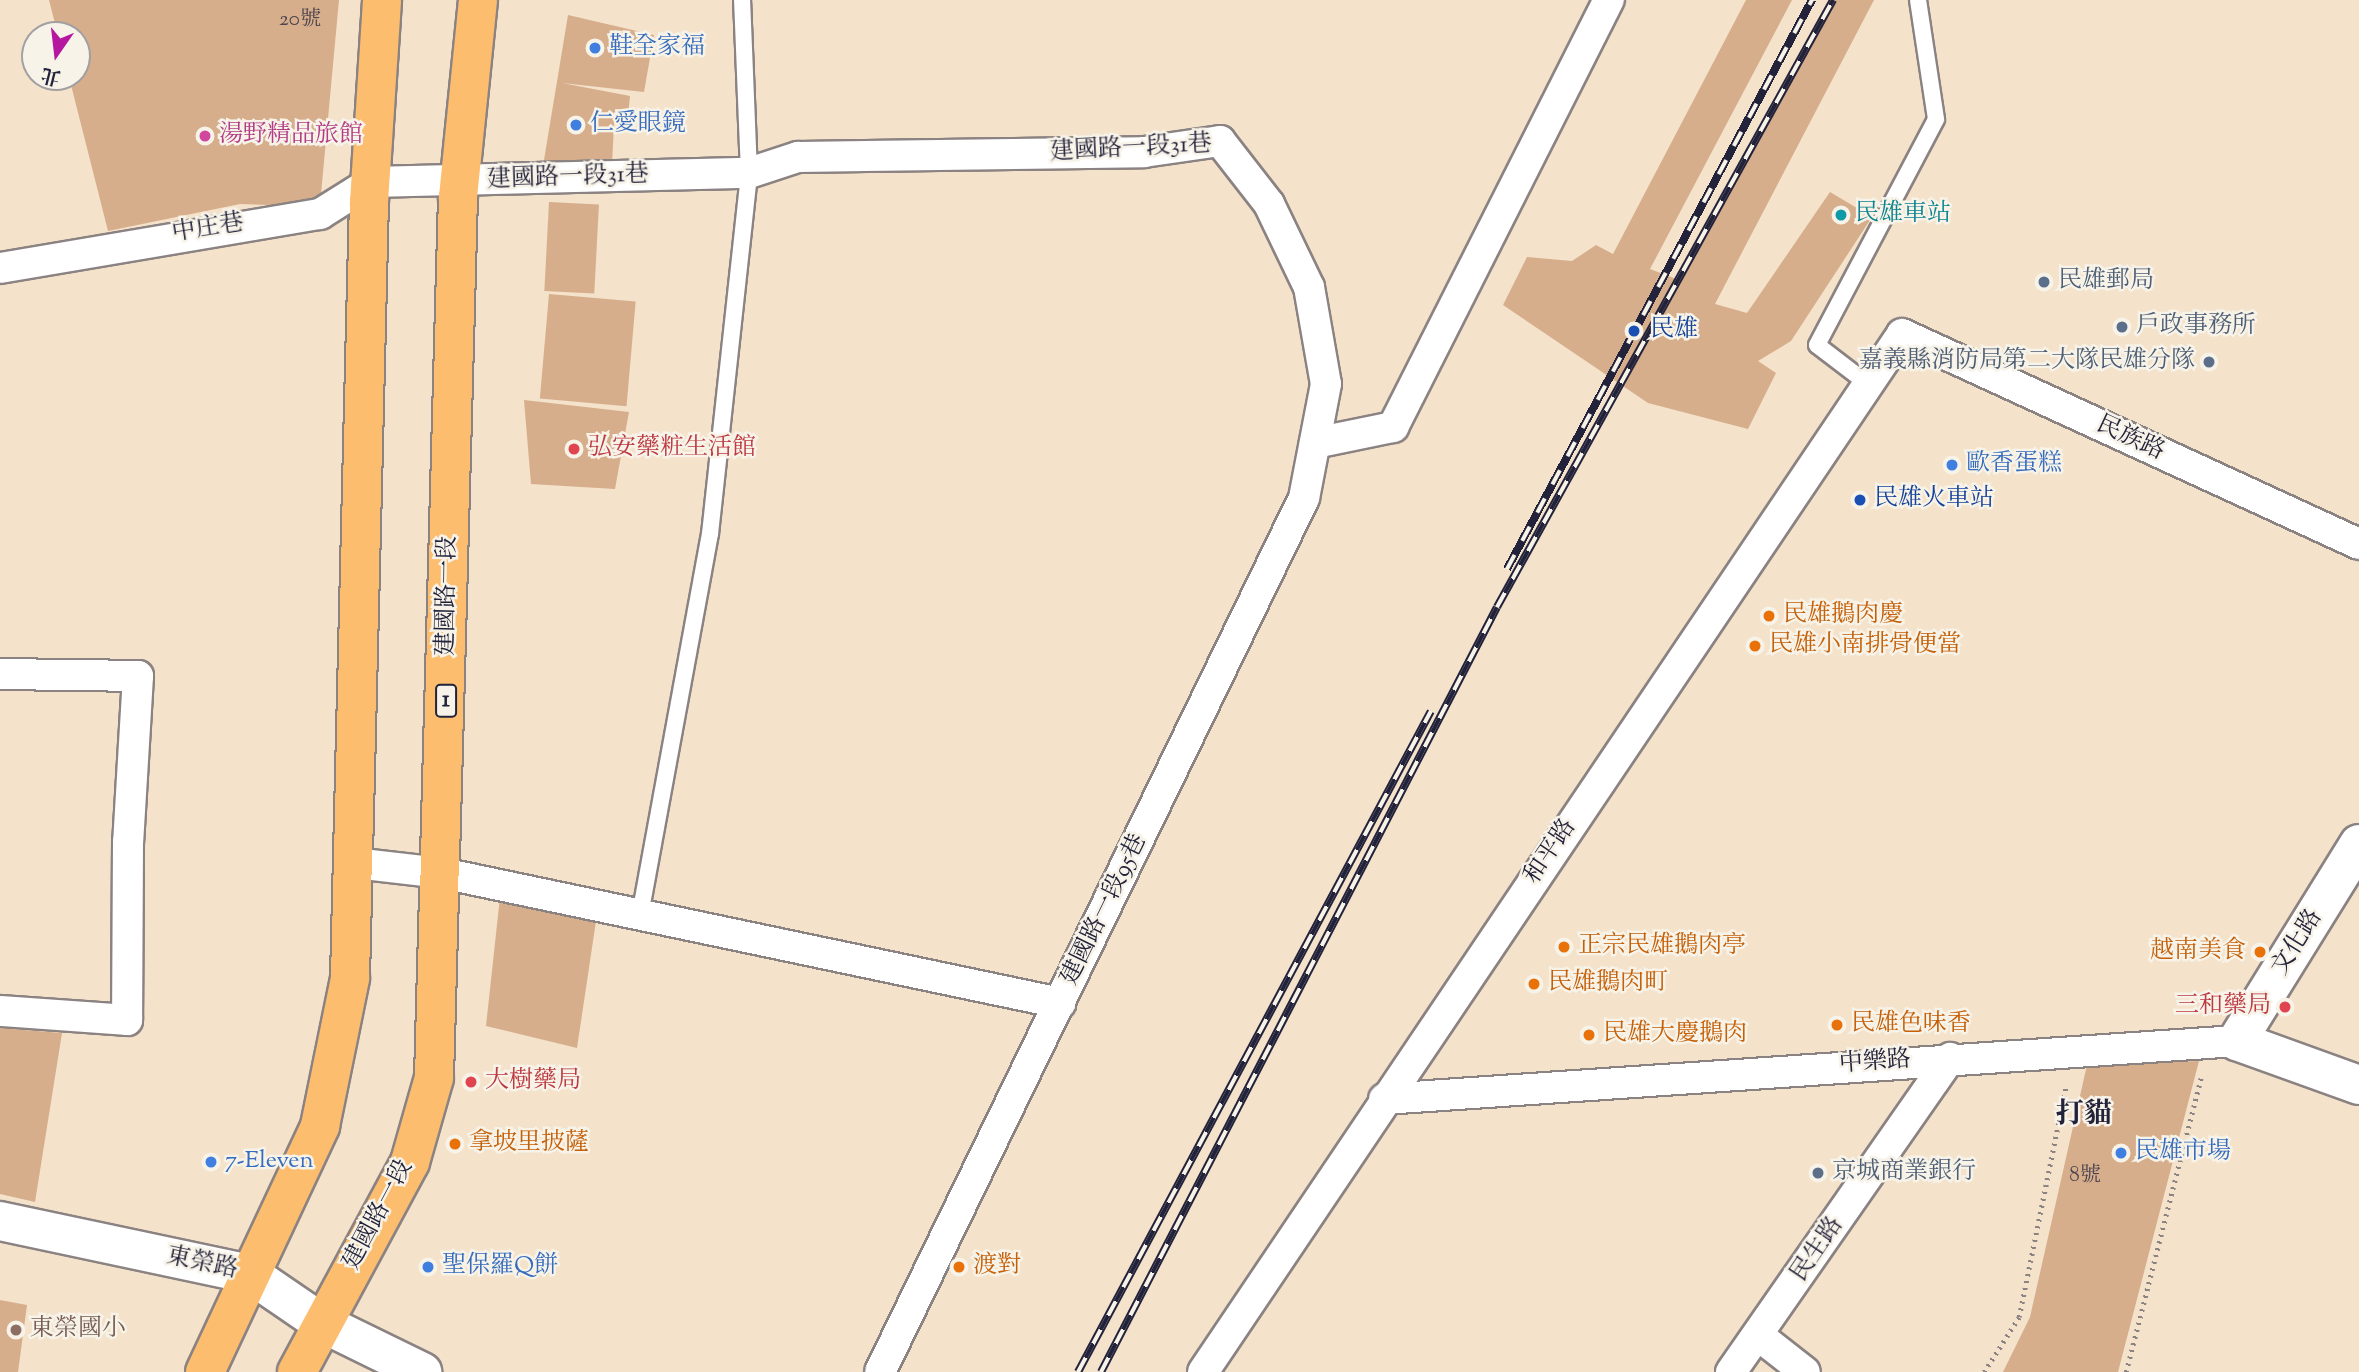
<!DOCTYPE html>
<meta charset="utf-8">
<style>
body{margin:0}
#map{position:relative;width:2359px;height:1372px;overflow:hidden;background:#f4e2ca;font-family:"Sorts Mill Goudy","Noto Serif TC",serif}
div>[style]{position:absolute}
.building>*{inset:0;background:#d6ae8c;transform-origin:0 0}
.path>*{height:4.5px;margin-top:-2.25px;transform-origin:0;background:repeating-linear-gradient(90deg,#8b8282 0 2px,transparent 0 7px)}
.roads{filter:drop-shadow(2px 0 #8b8282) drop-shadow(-2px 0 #8b8282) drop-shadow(0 2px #8b8282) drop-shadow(0 -2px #8b8282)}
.service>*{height:16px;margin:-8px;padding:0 8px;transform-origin:8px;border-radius:8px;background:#fff}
.minor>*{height:30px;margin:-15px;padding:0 15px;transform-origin:15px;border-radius:15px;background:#fff}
.tertiary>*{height:38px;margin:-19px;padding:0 19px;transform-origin:19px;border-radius:19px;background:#fff}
.primary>*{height:38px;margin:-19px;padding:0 19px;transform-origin:19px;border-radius:19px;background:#fcbd6f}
.rail>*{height:8px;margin-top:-4px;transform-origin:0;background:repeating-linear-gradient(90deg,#f7f3e8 0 16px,#22223b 0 32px);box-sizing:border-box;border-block:2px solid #22223b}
.dots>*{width:19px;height:19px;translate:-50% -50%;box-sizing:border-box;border:4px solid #f7f3e8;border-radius:50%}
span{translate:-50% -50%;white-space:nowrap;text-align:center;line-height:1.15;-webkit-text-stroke:5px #f7f3e8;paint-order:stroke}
.number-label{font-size:21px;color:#4f454f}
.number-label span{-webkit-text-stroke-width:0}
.shield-label span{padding:2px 5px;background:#f7f3e8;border:2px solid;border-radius:5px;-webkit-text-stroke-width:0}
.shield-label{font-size:23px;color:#22223b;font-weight:700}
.shop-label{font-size:24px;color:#366cbe}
.left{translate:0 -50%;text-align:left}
.hotel-label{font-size:24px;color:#b23c85}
.street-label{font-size:24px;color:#22223b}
.culture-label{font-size:24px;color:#0d838f}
.service-label{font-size:24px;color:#4e5e75}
.right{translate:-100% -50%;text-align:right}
.transit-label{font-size:24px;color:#164399}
.health-label{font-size:24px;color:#be3a42}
.food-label{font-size:24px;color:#c56008}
.education-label{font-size:24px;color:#785e54}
.quarter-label{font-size:28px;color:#22223b;font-weight:700}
.north{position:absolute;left:21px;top:21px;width:70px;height:70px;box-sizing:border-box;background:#f7f3e8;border:2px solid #a29fa3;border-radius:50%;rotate:194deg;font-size:19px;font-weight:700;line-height:28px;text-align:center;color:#22223b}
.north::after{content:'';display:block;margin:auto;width:24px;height:32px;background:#b5179e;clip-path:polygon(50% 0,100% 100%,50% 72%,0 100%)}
</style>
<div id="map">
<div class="building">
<i style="clip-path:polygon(49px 0,339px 0,321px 194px,304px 206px,240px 204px,108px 231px,69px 77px,77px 77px,77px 35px,58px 35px)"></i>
<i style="clip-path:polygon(1746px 0,1792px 0,1650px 269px,1679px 280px,1830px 0,1874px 0,1715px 304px,1747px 313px,1830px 192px,1872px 217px,1791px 341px,1758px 361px,1776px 373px,1748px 429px,1648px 403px,1503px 305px,1527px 257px,1572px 261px,1596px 245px,1613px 254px)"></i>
<i style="clip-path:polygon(568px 15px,654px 35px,644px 92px,562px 83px,630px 96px,627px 126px,614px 124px,612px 165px,543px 166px)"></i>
<i style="left:549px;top:202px;width:50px;height:89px;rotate:3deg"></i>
<i style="left:549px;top:294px;width:87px;height:105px;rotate:5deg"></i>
<i style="clip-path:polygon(524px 400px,629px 412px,615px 489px,531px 484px)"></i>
<i style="clip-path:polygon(500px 897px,596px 921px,577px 1048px,486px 1026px)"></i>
<i style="clip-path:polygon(0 1028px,62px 1033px,35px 1202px,0 1194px)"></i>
<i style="clip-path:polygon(2199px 1061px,2118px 1372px,2003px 1372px,2030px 1317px,2087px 1065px)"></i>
<i style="clip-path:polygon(0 1300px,27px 1305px,18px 1372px,0 1372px)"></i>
</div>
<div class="path">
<i style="left:1984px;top:1372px;width:65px;rotate:-57.5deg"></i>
<i style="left:2019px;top:1317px;width:235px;rotate:-78.5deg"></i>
<i style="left:2126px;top:1372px;width:303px;rotate:-75.7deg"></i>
</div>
<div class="roads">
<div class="service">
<i style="left:1868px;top:384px;width:64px;rotate:-142.6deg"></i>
<i style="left:1817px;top:345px;width:255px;rotate:-62.2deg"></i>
<i style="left:1936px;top:119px;width:120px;rotate:-98.6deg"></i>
<i style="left:640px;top:915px;width:387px;rotate:-79.6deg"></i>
<i style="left:710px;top:534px;width:363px;rotate:-83.8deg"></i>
<i style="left:749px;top:173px;width:173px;rotate:-92.3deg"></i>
</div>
<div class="minor">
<i style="left:0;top:268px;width:325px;rotate:-9.6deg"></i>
<i style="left:320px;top:214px;width:60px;rotate:-32.1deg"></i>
<i style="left:371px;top:182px;width:378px;rotate:-1.4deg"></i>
<i style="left:749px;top:173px;width:52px;rotate:-18.1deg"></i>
<i style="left:798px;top:157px;width:346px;rotate:-0.8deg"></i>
<i style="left:1144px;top:152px;width:77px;rotate:-8.2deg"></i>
<i style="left:1220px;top:141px;width:80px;rotate:52.1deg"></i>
<i style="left:1269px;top:204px;width:92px;rotate:64.3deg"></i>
<i style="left:1309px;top:287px;width:98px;rotate:80.1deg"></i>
<i style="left:1326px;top:384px;width:116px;rotate:100.9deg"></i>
<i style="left:1304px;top:498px;width:971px;rotate:115.88deg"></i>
<i style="left:1315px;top:443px;width:80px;rotate:-11.6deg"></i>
<i style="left:1393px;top:427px;width:479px;rotate:-63.2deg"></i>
<i style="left:0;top:674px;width:138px;rotate:0.8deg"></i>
<i style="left:138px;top:676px;width:166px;rotate:93.4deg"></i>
<i style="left:128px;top:842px;width:178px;rotate:90.3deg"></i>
<i style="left:127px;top:1020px;width:127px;rotate:-175.9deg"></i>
<i style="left:355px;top:863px;width:88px;rotate:6.6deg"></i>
<i style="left:442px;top:873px;width:632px;rotate:11.88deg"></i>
<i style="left:1384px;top:1099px;width:855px;rotate:-3.89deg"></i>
<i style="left:1759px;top:1336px;width:58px;rotate:38deg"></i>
<i style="left:1203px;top:1372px;width:1251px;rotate:-56.04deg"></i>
<i style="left:1902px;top:334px;width:503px;rotate:24.68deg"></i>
<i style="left:1731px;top:1372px;width:383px;rotate:-55.1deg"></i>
</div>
<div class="tertiary">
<i style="left:2359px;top:844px;width:232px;rotate:121.8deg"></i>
<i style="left:2237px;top:1041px;width:130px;rotate:19.8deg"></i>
<i style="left:0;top:1221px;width:256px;rotate:12deg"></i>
<i style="left:250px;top:1274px;width:85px;rotate:34.4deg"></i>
<i style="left:320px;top:1322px;width:114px;rotate:26.1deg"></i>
</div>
<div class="primary">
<i style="left:205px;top:1372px;width:272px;rotate:-64.9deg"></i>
<i style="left:320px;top:1126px;width:151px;rotate:-78.5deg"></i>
<i style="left:350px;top:978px;width:776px;rotate:-88.6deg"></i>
<i style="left:369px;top:202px;width:202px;rotate:-86.3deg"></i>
<i style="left:297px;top:1372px;width:238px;rotate:-61.7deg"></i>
<i style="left:410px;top:1162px;width:87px;rotate:-74.1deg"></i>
<i style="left:434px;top:1078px;width:881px;rotate:-88.44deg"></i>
<i style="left:458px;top:197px;width:198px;rotate:-84.2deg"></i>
</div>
</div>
<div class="rail">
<i style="left:1507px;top:569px;width:646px;rotate:-61.81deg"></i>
<i style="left:1078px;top:1372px;width:749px;rotate:-61.9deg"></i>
<i style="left:1101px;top:1372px;width:861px;rotate:-62.63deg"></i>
<i style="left:1497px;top:607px;width:694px;rotate:-61.03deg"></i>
</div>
<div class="dots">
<i style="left:595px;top:48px;background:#3f7fe0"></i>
<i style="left:576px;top:125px;background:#3f7fe0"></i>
<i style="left:205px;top:136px;background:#d1479c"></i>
<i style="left:1841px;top:215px;background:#0f9aa8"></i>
<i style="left:2044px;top:282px;background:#5c6f8a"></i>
<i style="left:2122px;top:327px;background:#5c6f8a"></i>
<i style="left:1634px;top:331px;background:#1a4fb4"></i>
<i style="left:2209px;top:362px;background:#5c6f8a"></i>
<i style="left:574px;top:449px;background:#e0444e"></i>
<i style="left:1952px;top:465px;background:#3f7fe0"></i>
<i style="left:1860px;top:500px;background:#1a4fb4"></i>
<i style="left:1769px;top:616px;background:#e8710a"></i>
<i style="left:1755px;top:646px;background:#e8710a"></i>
<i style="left:1564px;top:947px;background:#e8710a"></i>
<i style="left:2260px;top:952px;background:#e8710a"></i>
<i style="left:1534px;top:984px;background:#e8710a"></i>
<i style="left:2285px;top:1007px;background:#e0444e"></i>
<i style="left:1837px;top:1025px;background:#e8710a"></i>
<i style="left:1589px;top:1035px;background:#e8710a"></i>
<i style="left:471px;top:1082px;background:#e0444e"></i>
<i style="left:455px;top:1144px;background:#e8710a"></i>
<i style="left:2121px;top:1153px;background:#3f7fe0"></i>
<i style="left:211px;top:1162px;background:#3f7fe0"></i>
<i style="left:1818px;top:1173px;background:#5c6f8a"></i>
<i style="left:428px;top:1267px;background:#3f7fe0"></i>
<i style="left:959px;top:1267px;background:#e8710a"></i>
<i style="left:16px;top:1330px;background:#8d6e63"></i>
</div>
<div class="number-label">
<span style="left:300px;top:20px">20號</span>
<span style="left:2085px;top:1176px">8號</span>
</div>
<div class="shield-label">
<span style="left:446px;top:701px">1</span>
</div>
<div class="shop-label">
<span class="left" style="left:609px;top:48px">鞋全家福</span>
<span class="left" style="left:590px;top:125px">仁愛眼鏡</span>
<span class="left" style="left:1966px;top:465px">歐香蛋糕</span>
<span class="left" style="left:2135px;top:1153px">民雄市場</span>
<span class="left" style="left:225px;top:1162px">7-Eleven</span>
<span class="left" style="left:442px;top:1267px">聖保羅Q餅</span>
</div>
<div class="hotel-label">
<span class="left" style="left:219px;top:136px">湯野精品旅館</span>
</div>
<div class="street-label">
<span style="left:1131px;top:149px;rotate:-3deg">建國路一段31巷</span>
<span style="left:568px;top:178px;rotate:-2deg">建國路一段31巷</span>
<span style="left:208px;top:229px;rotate:-9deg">中庄巷</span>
<span style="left:2130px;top:439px;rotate:25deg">民族路</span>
<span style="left:448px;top:596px;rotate:-89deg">建國路一段</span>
<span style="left:1551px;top:852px;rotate:-56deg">和平路</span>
<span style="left:1105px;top:910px;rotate:-64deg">建國路一段95巷</span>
<span style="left:2298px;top:943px;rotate:-58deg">文化路</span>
<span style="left:1875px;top:1063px;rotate:-4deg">中樂路</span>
<span style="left:379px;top:1215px;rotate:-62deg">建國路一段</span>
<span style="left:1818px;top:1250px;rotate:-56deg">民生路</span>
<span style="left:202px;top:1264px;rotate:12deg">東榮路</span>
</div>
<div class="culture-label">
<span class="left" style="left:1855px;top:215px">民雄車站</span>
</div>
<div class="service-label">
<span class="left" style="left:2058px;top:282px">民雄郵局</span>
<span class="left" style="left:2136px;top:327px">戶政事務所</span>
<span class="right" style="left:2195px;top:362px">嘉義縣消防局第二大隊民雄分隊</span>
<span class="left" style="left:1832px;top:1173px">京城商業銀行</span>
</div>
<div class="transit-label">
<span class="left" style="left:1650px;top:331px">民雄</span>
<span class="left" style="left:1874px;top:500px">民雄火車站</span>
</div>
<div class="health-label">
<span class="left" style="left:588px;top:449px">弘安藥粧生活館</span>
<span class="right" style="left:2271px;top:1007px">三和藥局</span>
<span class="left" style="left:485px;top:1082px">大樹藥局</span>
</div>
<div class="food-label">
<span class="left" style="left:1783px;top:616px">民雄鵝肉慶</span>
<span class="left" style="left:1769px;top:646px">民雄小南排骨便當</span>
<span class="left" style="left:1578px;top:947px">正宗民雄鵝肉亭</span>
<span class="right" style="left:2246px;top:952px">越南美食</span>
<span class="left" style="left:1548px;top:984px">民雄鵝肉町</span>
<span class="left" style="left:1851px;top:1025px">民雄色味香</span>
<span class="left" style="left:1603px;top:1035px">民雄大慶鵝肉</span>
<span class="left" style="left:469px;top:1144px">拿坡里披薩</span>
<span class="left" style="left:973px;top:1267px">渡對</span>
</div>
<div class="education-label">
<span class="left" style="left:30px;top:1330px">東榮國小</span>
</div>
<div class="quarter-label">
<span style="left:2084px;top:1115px">打貓</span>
</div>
<div class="north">北</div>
</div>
